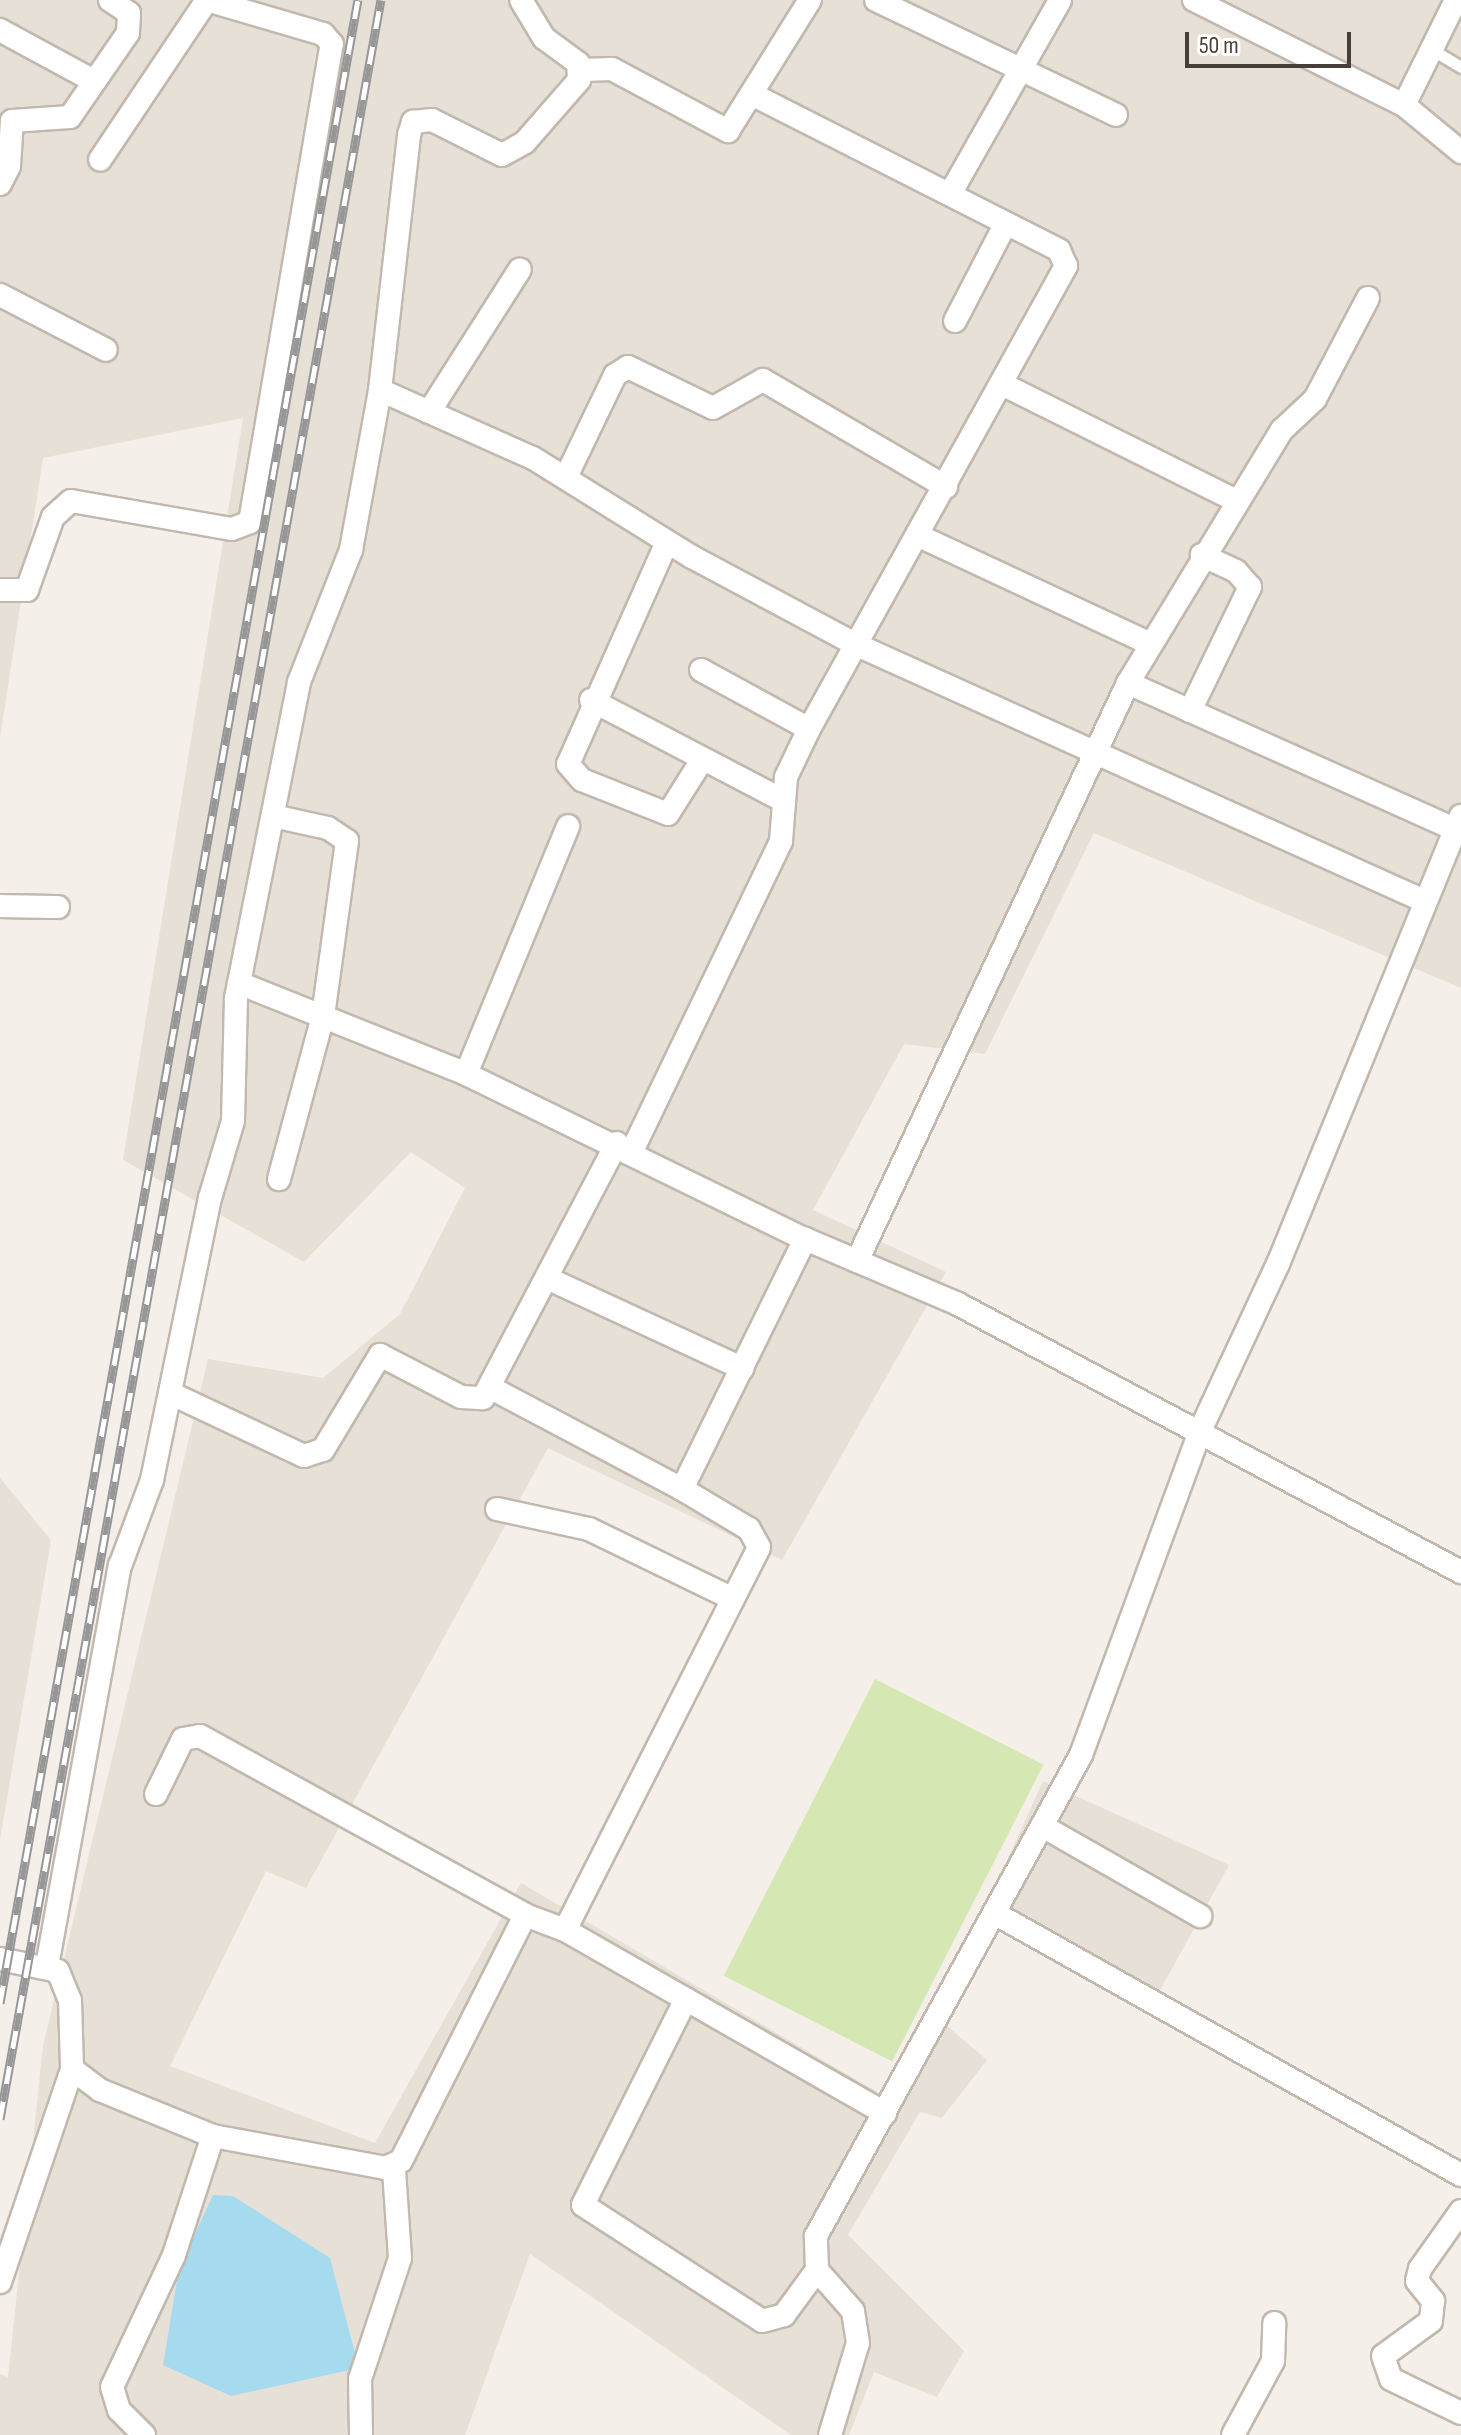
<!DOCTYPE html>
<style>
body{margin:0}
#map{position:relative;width:1461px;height:2435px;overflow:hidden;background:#f4efe8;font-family:"Sofia Sans Condensed",sans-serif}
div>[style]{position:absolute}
.residential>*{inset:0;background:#e7e0d6}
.green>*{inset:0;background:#d5e7b2;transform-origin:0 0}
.water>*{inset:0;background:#a6daef}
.roads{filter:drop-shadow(2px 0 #c2b8ae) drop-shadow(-2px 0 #c2b8ae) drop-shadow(0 2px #c2b8ae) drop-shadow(0 -2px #c2b8ae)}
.service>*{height:11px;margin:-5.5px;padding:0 5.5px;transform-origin:5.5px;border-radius:5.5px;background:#fff}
.minor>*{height:22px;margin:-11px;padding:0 11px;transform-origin:11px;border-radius:11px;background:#fff}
.rail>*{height:9px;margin-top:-4.5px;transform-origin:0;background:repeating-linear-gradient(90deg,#fff 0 18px,#979797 0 36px);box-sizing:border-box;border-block:2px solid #979797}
span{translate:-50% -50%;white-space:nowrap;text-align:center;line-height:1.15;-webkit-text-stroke:6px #fff;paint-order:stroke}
.scale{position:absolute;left:1185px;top:32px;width:166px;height:36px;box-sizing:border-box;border:4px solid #473f37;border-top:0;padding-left:10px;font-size:24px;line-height:28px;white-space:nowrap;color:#473f37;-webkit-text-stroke:6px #fff;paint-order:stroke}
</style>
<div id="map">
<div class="residential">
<i style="clip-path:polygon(0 0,1461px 0,1461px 988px,1094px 833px,985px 1054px,904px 1044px,813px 1210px,946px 1272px,782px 1560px,548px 1448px,306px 1888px,266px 1871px,170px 2066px,375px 2143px,521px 1883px,879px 2093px,933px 2014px,987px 2060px,942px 2118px,920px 2112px,848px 2235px,964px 2351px,937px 2397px,874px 2372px,849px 2435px,791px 2435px,530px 2254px,465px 2435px,0 2435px,0 2374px,8px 2377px,43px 2046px,208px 1359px,323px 1378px,400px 1314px,465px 1188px,411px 1152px,304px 1262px,123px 1160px,243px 418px,43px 458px,0 738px)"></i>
<i style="clip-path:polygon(0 1478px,51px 1540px,0 1840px)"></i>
<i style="clip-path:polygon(1043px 1781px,1229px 1865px,1147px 2014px,982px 1916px)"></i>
</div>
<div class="green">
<i style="left:875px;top:1679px;width:189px;height:333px;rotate:27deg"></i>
</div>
<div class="water">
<i style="clip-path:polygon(213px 2195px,233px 2196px,330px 2258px,359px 2368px,231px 2396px,163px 2365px,179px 2268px)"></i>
</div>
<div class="roads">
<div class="service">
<i style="left:1431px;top:49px;width:35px;rotate:31deg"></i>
</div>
<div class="minor">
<i style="left:876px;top:0;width:266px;rotate:25.6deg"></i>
<i style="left:1194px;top:0;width:235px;rotate:26.6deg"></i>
<i style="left:1456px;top:0;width:117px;rotate:116.3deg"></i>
<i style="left:1404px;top:105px;width:74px;rotate:39.5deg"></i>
<i style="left:0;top:30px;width:107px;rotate:28.5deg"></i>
<i style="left:582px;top:70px;width:30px;rotate:-2deg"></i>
<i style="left:612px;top:69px;width:132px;rotate:28.1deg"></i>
<i style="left:728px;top:131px;width:155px;rotate:-58deg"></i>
<i style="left:0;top:184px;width:20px;rotate:-63deg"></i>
<i style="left:9px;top:166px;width:45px;rotate:-86.2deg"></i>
<i style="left:12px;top:121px;width:58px;rotate:-3.9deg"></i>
<i style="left:70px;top:117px;width:102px;rotate:-55.4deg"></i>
<i style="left:128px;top:33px;width:20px;rotate:-87deg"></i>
<i style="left:129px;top:13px;width:23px;rotate:-146deg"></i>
<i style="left:950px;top:194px;width:223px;rotate:-60.4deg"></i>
<i style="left:0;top:295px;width:119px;rotate:27.4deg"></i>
<i style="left:955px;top:321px;width:110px;rotate:-62.5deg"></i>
<i style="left:1002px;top:384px;width:263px;rotate:26.5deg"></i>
<i style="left:380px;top:390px;width:167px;rotate:24deg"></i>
<i style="left:533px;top:458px;width:187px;rotate:31.9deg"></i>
<i style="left:692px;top:557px;width:187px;rotate:28.1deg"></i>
<i style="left:857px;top:645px;width:620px;rotate:24.29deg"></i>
<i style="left:429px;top:412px;width:169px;rotate:-57.5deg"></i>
<i style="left:566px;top:477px;width:113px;rotate:-64.3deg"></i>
<i style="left:615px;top:375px;width:15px;rotate:-32deg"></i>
<i style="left:628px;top:367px;width:94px;rotate:25.8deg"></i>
<i style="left:713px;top:408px;width:57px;rotate:-29.2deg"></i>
<i style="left:763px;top:380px;width:212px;rotate:30.3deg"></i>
<i style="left:917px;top:535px;width:258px;rotate:25deg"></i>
<i style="left:667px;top:542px;width:243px;rotate:114deg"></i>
<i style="left:568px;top:764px;width:21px;rotate:49deg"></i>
<i style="left:582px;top:780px;width:92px;rotate:21.6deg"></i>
<i style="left:668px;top:814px;width:64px;rotate:-57.8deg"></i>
<i style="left:0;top:590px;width:27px"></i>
<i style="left:27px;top:590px;width:77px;rotate:-70.4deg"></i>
<i style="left:53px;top:517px;width:24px;rotate:-42deg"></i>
<i style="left:71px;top:501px;width:163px;rotate:9.9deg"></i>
<i style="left:232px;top:529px;width:19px;rotate:-21deg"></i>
<i style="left:250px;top:522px;width:485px;rotate:-80.3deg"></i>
<i style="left:332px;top:44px;width:13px;rotate:-132deg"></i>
<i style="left:323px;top:34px;width:121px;rotate:-163.7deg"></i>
<i style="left:207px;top:0;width:192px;rotate:123.8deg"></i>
<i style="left:701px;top:670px;width:123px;rotate:28.6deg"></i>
<i style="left:1128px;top:683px;width:359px;rotate:24.1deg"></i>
<i style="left:591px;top:700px;width:218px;rotate:27.6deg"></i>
<i style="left:1190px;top:711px;width:138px;rotate:-64.2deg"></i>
<i style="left:1250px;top:587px;width:21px;rotate:-131deg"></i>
<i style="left:1236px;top:571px;width:38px;rotate:-155deg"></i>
<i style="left:273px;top:816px;width:56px;rotate:12.3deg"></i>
<i style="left:328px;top:828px;width:23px;rotate:34deg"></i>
<i style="left:347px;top:841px;width:177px;rotate:97.8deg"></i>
<i style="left:323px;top:1016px;width:169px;rotate:105.1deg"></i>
<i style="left:0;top:906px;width:58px;rotate:1deg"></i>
<i style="left:239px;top:983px;width:245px;rotate:21.8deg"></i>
<i style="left:466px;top:1074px;width:377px;rotate:26deg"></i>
<i style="left:805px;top:1239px;width:166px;rotate:23deg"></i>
<i style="left:958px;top:1304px;width:570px;rotate:28.05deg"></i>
<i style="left:466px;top:1074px;width:268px;rotate:-67.6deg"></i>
<i style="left:632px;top:1151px;width:344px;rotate:-64.3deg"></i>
<i style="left:781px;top:841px;width:64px;rotate:-85.5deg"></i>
<i style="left:786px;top:777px;width:53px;rotate:-64.4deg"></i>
<i style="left:809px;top:729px;width:530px;rotate:-60.97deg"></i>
<i style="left:1066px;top:266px;width:17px;rotate:-114deg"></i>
<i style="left:1059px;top:250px;width:340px;rotate:-153.1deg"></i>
<i style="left:857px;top:1261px;width:638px;rotate:-64.88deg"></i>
<i style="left:1128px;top:683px;width:296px;rotate:-58.7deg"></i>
<i style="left:1282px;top:430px;width:45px;rotate:-43.2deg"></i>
<i style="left:1315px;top:399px;width:114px;rotate:-62.3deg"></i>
<i style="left:549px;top:1279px;width:213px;rotate:24.8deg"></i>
<i style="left:493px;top:1389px;width:214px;rotate:27.9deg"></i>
<i style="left:170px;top:1393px;width:148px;rotate:25.2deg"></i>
<i style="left:304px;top:1456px;width:20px;rotate:-18deg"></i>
<i style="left:323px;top:1450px;width:111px;rotate:-59deg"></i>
<i style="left:380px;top:1355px;width:91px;rotate:27.4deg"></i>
<i style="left:461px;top:1397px;width:22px;rotate:3deg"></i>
<i style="left:483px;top:1398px;width:288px;rotate:-62.3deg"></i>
<i style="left:497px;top:1509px;width:94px;rotate:12.3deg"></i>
<i style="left:589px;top:1529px;width:160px;rotate:25.9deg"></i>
<i style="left:156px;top:1794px;width:61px;rotate:-63.9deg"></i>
<i style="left:183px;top:1739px;width:17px;rotate:-10deg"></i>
<i style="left:200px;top:1736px;width:371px;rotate:28.8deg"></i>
<i style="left:1044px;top:1827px;width:180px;rotate:29.7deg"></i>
<i style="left:996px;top:1914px;width:533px;rotate:29.31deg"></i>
<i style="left:565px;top:1930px;width:429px;rotate:-63.1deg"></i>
<i style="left:759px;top:1547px;width:21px;rotate:-119deg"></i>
<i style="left:749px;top:1529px;width:78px;rotate:-149.2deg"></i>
<i style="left:682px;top:1489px;width:279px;rotate:-63.8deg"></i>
<i style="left:0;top:1959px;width:59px;rotate:11.7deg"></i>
<i style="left:58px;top:1971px;width:31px;rotate:68deg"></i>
<i style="left:70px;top:2000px;width:69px;rotate:88.3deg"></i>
<i style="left:72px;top:2069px;width:35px;rotate:37deg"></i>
<i style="left:100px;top:2090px;width:122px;rotate:22.2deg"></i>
<i style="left:213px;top:2136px;width:175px;rotate:10.5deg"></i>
<i style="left:385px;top:2168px;width:17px;rotate:-24deg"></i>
<i style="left:401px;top:2161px;width:275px;rotate:-63.2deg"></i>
<i style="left:525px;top:1915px;width:43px;rotate:20.6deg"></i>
<i style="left:565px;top:1930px;width:369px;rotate:29.8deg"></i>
<i style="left:47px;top:1966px;width:407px;rotate:-79.7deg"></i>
<i style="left:120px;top:1566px;width:92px;rotate:-69.6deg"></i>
<i style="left:152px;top:1480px;width:288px;rotate:-78.4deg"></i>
<i style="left:210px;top:1198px;width:80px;rotate:-73.4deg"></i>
<i style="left:233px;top:1121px;width:123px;rotate:-88.6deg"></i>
<i style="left:236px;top:998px;width:322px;rotate:-78.7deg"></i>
<i style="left:299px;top:682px;width:142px;rotate:-68.5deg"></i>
<i style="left:351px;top:550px;width:163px;rotate:-79.7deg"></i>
<i style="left:380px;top:390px;width:257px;rotate:-83.5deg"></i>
<i style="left:409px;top:135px;width:14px;rotate:-73deg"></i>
<i style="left:413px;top:122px;width:19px;rotate:-6deg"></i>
<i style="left:432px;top:120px;width:78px;rotate:26.6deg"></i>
<i style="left:502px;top:155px;width:26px;rotate:-29deg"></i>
<i style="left:525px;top:142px;width:82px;rotate:-48.9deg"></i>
<i style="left:579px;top:80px;width:17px;rotate:-93deg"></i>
<i style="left:578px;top:63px;width:42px;rotate:-143.7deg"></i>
<i style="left:544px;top:38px;width:44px;rotate:-121.2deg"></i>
<i style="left:686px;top:1999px;width:230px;rotate:116.6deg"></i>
<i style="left:583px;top:2205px;width:213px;rotate:32.9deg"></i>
<i style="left:762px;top:2321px;width:23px;rotate:-15deg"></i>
<i style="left:784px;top:2315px;width:56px;rotate:-53.7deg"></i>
<i style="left:1461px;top:2211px;width:71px;rotate:125.3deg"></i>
<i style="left:1420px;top:2269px;width:12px;rotate:104deg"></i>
<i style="left:1417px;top:2281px;width:26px;rotate:51deg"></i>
<i style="left:1433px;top:2301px;width:20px;rotate:96deg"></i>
<i style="left:1431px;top:2321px;width:59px;rotate:143.9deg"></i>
<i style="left:1383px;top:2356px;width:24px;rotate:71deg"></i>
<i style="left:1391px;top:2379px;width:78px;rotate:25.9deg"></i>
<i style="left:0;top:2282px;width:225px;rotate:-71.3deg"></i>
<i style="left:144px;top:2435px;width:35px;rotate:-135deg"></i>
<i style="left:119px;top:2410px;width:24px;rotate:-107deg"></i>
<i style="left:112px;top:2387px;width:146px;rotate:-64.8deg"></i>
<i style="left:174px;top:2255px;width:125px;rotate:-71.9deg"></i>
<i style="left:361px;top:2435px;width:56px;rotate:-91deg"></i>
<i style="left:360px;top:2379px;width:127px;rotate:-71.7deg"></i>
<i style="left:400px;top:2258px;width:89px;rotate:-93.9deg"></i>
<i style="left:830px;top:2435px;width:96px;rotate:-73.1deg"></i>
<i style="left:858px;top:2343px;width:32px;rotate:-99deg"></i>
<i style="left:853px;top:2311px;width:55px;rotate:-131.3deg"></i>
<i style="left:817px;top:2270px;width:34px;rotate:-92deg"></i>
<i style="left:816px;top:2236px;width:549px;rotate:-61.15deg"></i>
<i style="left:1081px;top:1755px;width:345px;rotate:-69.8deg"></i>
<i style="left:1200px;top:1431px;width:184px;rotate:-65deg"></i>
<i style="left:1278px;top:1264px;width:484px;rotate:-67.8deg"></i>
<i style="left:1233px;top:2435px;width:84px;rotate:-61.6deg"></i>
<i style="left:1273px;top:2361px;width:38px;rotate:-88deg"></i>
</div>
</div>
<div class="rail">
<i style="left:0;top:2003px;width:2035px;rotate:-79.87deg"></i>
<i style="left:0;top:2119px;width:2153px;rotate:-79.81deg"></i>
</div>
<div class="scale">50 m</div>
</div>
